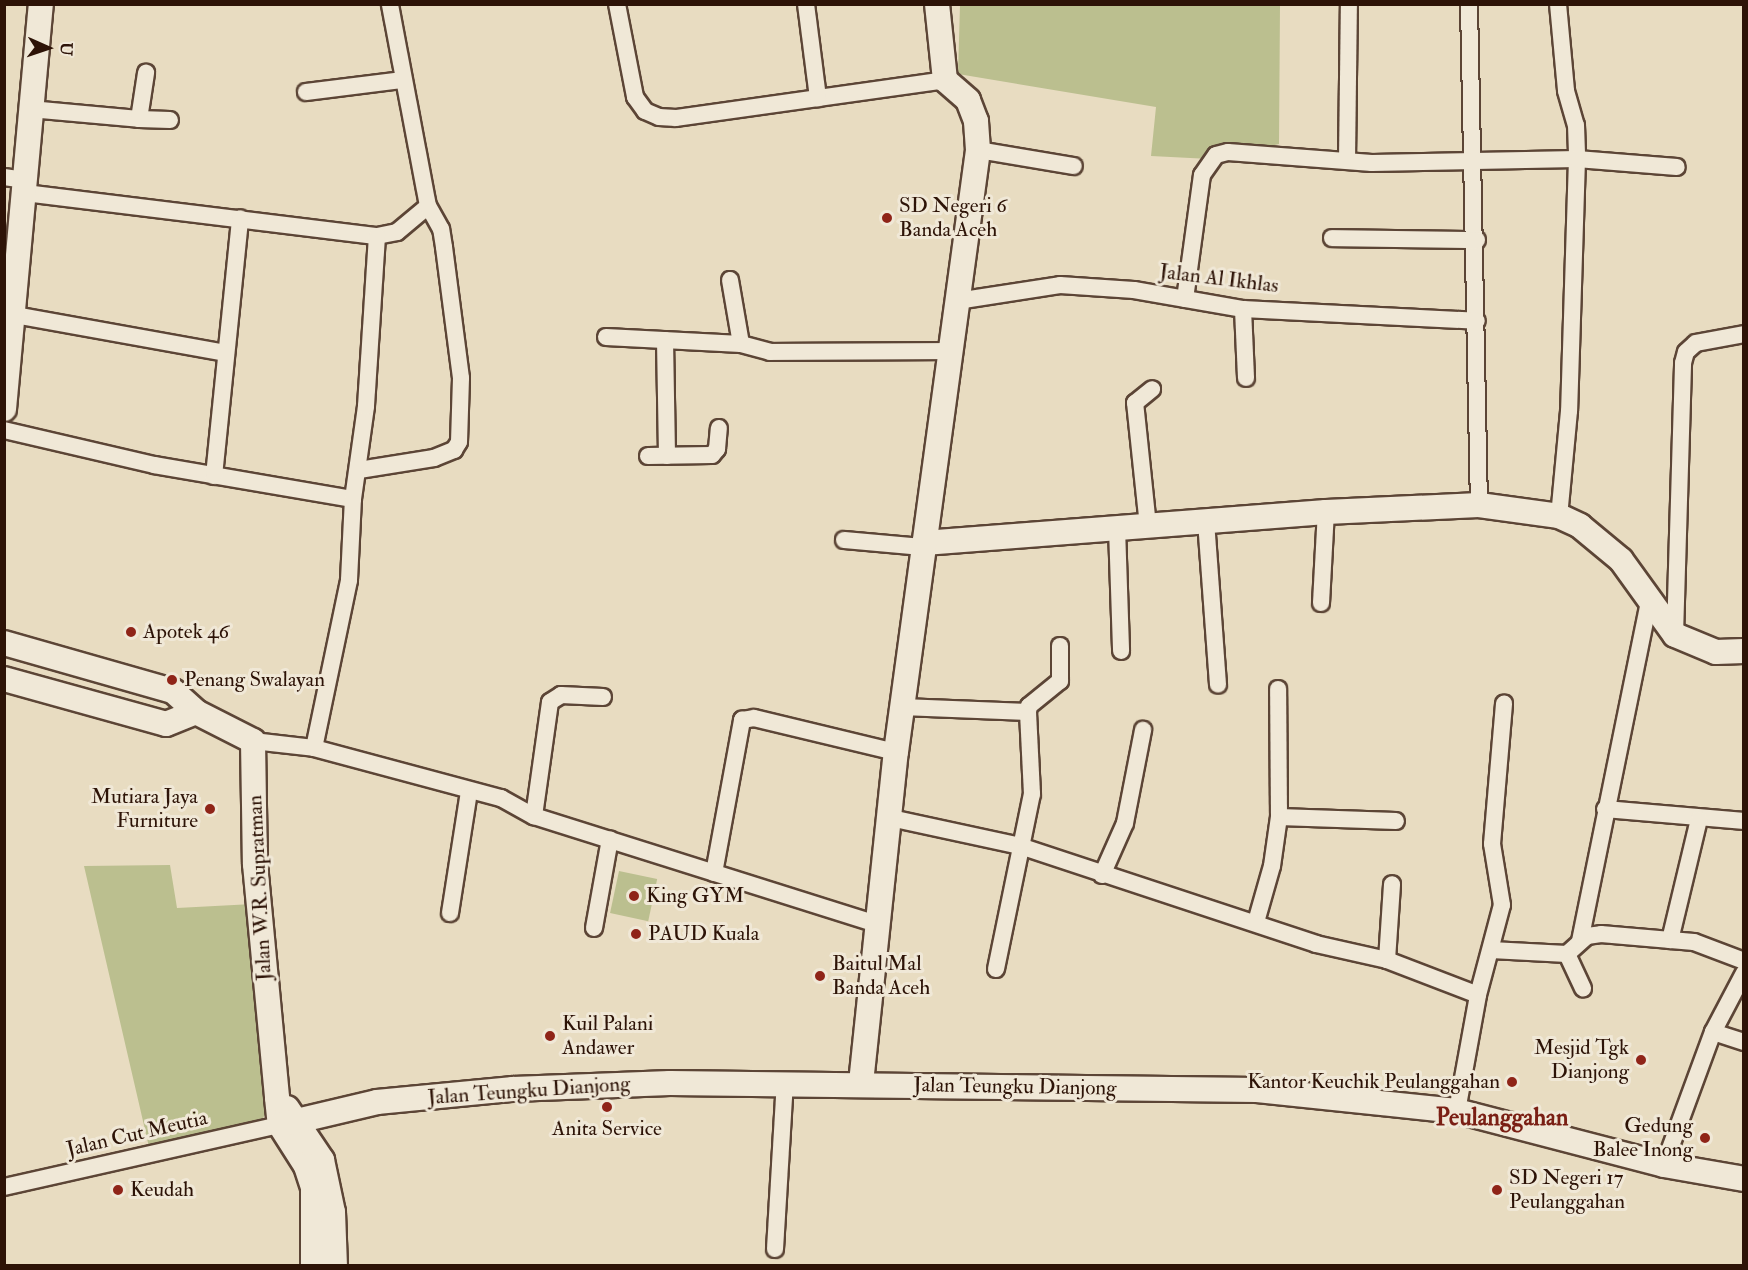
<!DOCTYPE html>
<style>
body{margin:0}
#map{position:relative;width:1748px;height:1270px;overflow:hidden;background:#e8dcc1;font-family:"IM FELL Double Pica",serif}
div>[style]{position:absolute}
.green>*{inset:0;background:#bbbf8f;transform-origin:0 0}
.roads{filter:drop-shadow(2px 0 #5c4536) drop-shadow(-2px 0 #5c4536) drop-shadow(0 2px #5c4536) drop-shadow(0 -2px #5c4536)}
.street>*{height:16px;margin:-8px;padding:0 8px;transform-origin:8px;border-radius:8px;background:#f0e8d7}
.secondary>*{height:24px;margin:-12px;padding:0 12px;transform-origin:12px;border-radius:12px;background:#f0e8d7}
.dots>*{width:16px;height:16px;translate:-50% -50%;box-sizing:border-box;border:3px solid #f0e8d7;border-radius:50%}
span{translate:-50% -50%;white-space:nowrap;text-align:center;line-height:1.15;-webkit-text-stroke:6px #f0e8d7;paint-order:stroke}
.poi-label{font-size:21px;color:#2d1307}
.left{translate:0 -50%;text-align:left}
.right{translate:-100% -50%;text-align:right}
.street-label{font-size:21px;color:#2d1307}
.quarter-label{font-size:24px;color:#7a1f14;font-weight:700}
.frame{position:absolute;inset:0;border:6px solid #2d1307;pointer-events:none}
.north{position:absolute;left:18px;top:18px;width:60px;height:60px;-webkit-text-stroke:4px #f0e8d7;paint-order:stroke;rotate:93deg;font-size:16px;font-weight:700;line-height:24px;text-align:center;color:#2d1307}
.north::after{content:'';display:block;margin:auto;width:21px;height:27px;background:#2d1307;clip-path:polygon(50% 0,100% 100%,50% 72%,0 100%)}
</style>
<div id="map">
<div class="green">
<i style="clip-path:polygon(960px 5px,1280px 5px,1279px 144px,1210px 159px,1151px 156px,1156px 107px,958px 74px)"></i>
<i style="clip-path:polygon(170px 865px,177px 908px,253px 904px,266px 1113px,258px 1126px,149px 1147px,84px 866px)"></i>
<i style="left:619px;top:871px;width:39px;height:43px;rotate:12deg"></i>
</div>
<div class="roads">
<div class="street">
<i style="left:617px;top:4px;width:95px;rotate:79deg"></i>
<i style="left:635px;top:97px;width:17px;rotate:54deg"></i>
<i style="left:645px;top:111px;width:15px;rotate:23deg"></i>
<i style="left:659px;top:117px;width:17px;rotate:3deg"></i>
<i style="left:676px;top:118px;width:272px;rotate:-8deg"></i>
<i style="left:806px;top:4px;width:95px;rotate:82.7deg"></i>
<i style="left:1469px;top:4px;width:501px;rotate:88.86deg"></i>
<i style="left:1558px;top:4px;width:87px;rotate:84.7deg"></i>
<i style="left:1566px;top:91px;width:35px;rotate:74deg"></i>
<i style="left:1576px;top:125px;width:34px;rotate:88deg"></i>
<i style="left:1577px;top:159px;width:252px;rotate:91.8deg"></i>
<i style="left:1569px;top:411px;width:105px;rotate:95.4deg"></i>
<i style="left:306px;top:92px;width:98px;rotate:-7.1deg"></i>
<i style="left:30px;top:109px;width:109px;rotate:5.2deg"></i>
<i style="left:139px;top:119px;width:47px;rotate:-81.3deg"></i>
<i style="left:139px;top:119px;width:31px;rotate:2deg"></i>
<i style="left:978px;top:150px;width:97px;rotate:9.5deg"></i>
<i style="left:1347px;top:160px;width:156px;rotate:-89.3deg"></i>
<i style="left:4px;top:177px;width:22px;rotate:8deg"></i>
<i style="left:25px;top:193px;width:355px;rotate:7deg"></i>
<i style="left:377px;top:236px;width:20px;rotate:-11deg"></i>
<i style="left:397px;top:232px;width:40px;rotate:-40deg"></i>
<i style="left:428px;top:206px;width:206px;rotate:-100.7deg"></i>
<i style="left:1332px;top:238px;width:145px;rotate:0.8deg"></i>
<i style="left:730px;top:280px;width:65px;rotate:80.2deg"></i>
<i style="left:1185px;top:299px;width:125px;rotate:-82.2deg"></i>
<i style="left:1202px;top:175px;width:24px;rotate:-55deg"></i>
<i style="left:1216px;top:155px;width:12px;rotate:-14deg"></i>
<i style="left:1228px;top:152px;width:144px;rotate:4.4deg"></i>
<i style="left:1372px;top:163px;width:205px;rotate:-1.1deg"></i>
<i style="left:1577px;top:159px;width:100px;rotate:4.6deg"></i>
<i style="left:957px;top:301px;width:104px;rotate:-8.8deg"></i>
<i style="left:1060px;top:285px;width:74px;rotate:3.9deg"></i>
<i style="left:1134px;top:290px;width:111px;rotate:9.9deg"></i>
<i style="left:1243px;top:309px;width:234px;rotate:2.9deg"></i>
<i style="left:1243px;top:309px;width:69px;rotate:87.5deg"></i>
<i style="left:15px;top:315px;width:214px;rotate:10.2deg"></i>
<i style="left:606px;top:337px;width:135px;rotate:3deg"></i>
<i style="left:741px;top:344px;width:30px;rotate:15deg"></i>
<i style="left:770px;top:352px;width:179px;rotate:-0.3deg"></i>
<i style="left:665px;top:340px;width:116px;rotate:89deg"></i>
<i style="left:4px;top:430px;width:154px;rotate:13.1deg"></i>
<i style="left:154px;top:465px;width:202px;rotate:9.7deg"></i>
<i style="left:648px;top:456px;width:64px;rotate:-0.9deg"></i>
<i style="left:712px;top:455px;width:8px;rotate:-50deg"></i>
<i style="left:717px;top:449px;width:21px;rotate:-85deg"></i>
<i style="left:359px;top:470px;width:76px;rotate:-9.1deg"></i>
<i style="left:434px;top:458px;width:22px;rotate:-22deg"></i>
<i style="left:454px;top:450px;width:9px;rotate:-58deg"></i>
<i style="left:459px;top:442px;width:64px;rotate:-88.2deg"></i>
<i style="left:461px;top:378px;width:132px;rotate:-97.4deg"></i>
<i style="left:444px;top:247px;width:18px;rotate:-99deg"></i>
<i style="left:441px;top:229px;width:26px;rotate:-119deg"></i>
<i style="left:214px;top:476px;width:259px;rotate:-84.2deg"></i>
<i style="left:1206px;top:521px;width:164px;rotate:85.8deg"></i>
<i style="left:1148px;top:526px;width:124px;rotate:-96deg"></i>
<i style="left:1135px;top:403px;width:22px;rotate:-39deg"></i>
<i style="left:1117px;top:528px;width:123px;rotate:88.1deg"></i>
<i style="left:844px;top:540px;width:79px;rotate:5.1deg"></i>
<i style="left:1321px;top:603px;width:91px;rotate:-86.9deg"></i>
<i style="left:1675px;top:635px;width:272px;rotate:-88.3deg"></i>
<i style="left:1683px;top:363px;width:11px;rotate:-75deg"></i>
<i style="left:1686px;top:352px;width:13px;rotate:-42deg"></i>
<i style="left:1696px;top:343px;width:49px;rotate:-10.6deg"></i>
<i style="left:902px;top:707px;width:126px;rotate:2.3deg"></i>
<i style="left:1028px;top:712px;width:6px;rotate:-81deg"></i>
<i style="left:1029px;top:706px;width:40px;rotate:-39deg"></i>
<i style="left:1060px;top:681px;width:35px;rotate:-90deg"></i>
<i style="left:253px;top:741px;width:61px;rotate:6.5deg"></i>
<i style="left:314px;top:748px;width:194px;rotate:15deg"></i>
<i style="left:501px;top:798px;width:38px;rotate:29deg"></i>
<i style="left:534px;top:816px;width:360px;rotate:17.5deg"></i>
<i style="left:314px;top:748px;width:172px;rotate:-78.2deg"></i>
<i style="left:349px;top:580px;width:81px;rotate:-87.2deg"></i>
<i style="left:353px;top:499px;width:94px;rotate:-82deg"></i>
<i style="left:366px;top:406px;width:170px;rotate:-86.3deg"></i>
<i style="left:1605px;top:809px;width:140px;rotate:4.9deg"></i>
<i style="left:534px;top:816px;width:115px;rotate:-82deg"></i>
<i style="left:550px;top:702px;width:13px;rotate:-32deg"></i>
<i style="left:561px;top:695px;width:42px;rotate:2.7deg"></i>
<i style="left:1279px;top:817px;width:117px;rotate:2deg"></i>
<i style="left:891px;top:818px;width:132px;rotate:12.2deg"></i>
<i style="left:1020px;top:846px;width:312px;rotate:18.3deg"></i>
<i style="left:1316px;top:944px;width:73px;rotate:12.7deg"></i>
<i style="left:1387px;top:960px;width:97px;rotate:21deg"></i>
<i style="left:714px;top:873px;width:156px;rotate:-79.6deg"></i>
<i style="left:742px;top:720px;width:12px;rotate:-9deg"></i>
<i style="left:754px;top:718px;width:146px;rotate:13.5deg"></i>
<i style="left:1102px;top:875px;width:57px;rotate:-66.1deg"></i>
<i style="left:1125px;top:823px;width:95px;rotate:-79deg"></i>
<i style="left:450px;top:913px;width:122px;rotate:-81.1deg"></i>
<i style="left:1256px;top:922px;width:58px;rotate:-74.1deg"></i>
<i style="left:1272px;top:866px;width:49px;rotate:-81.9deg"></i>
<i style="left:1279px;top:817px;width:128px;rotate:-90.4deg"></i>
<i style="left:594px;top:928px;width:90px;rotate:-79.8deg"></i>
<i style="left:1670px;top:940px;width:124px;rotate:-76.5deg"></i>
<i style="left:1580px;top:941px;width:345px;rotate:-78.5deg"></i>
<i style="left:1491px;top:950px;width:76px;rotate:3deg"></i>
<i style="left:1567px;top:954px;width:27px;rotate:-42deg"></i>
<i style="left:1587px;top:936px;width:14px;rotate:-8deg"></i>
<i style="left:1601px;top:934px;width:93px;rotate:4.9deg"></i>
<i style="left:1694px;top:942px;width:53px;rotate:20.8deg"></i>
<i style="left:1567px;top:954px;width:38px;rotate:65deg"></i>
<i style="left:1387px;top:960px;width:76px;rotate:-86.2deg"></i>
<i style="left:996px;top:969px;width:179px;rotate:-78.4deg"></i>
<i style="left:1032px;top:794px;width:82px;rotate:-92.8deg"></i>
<i style="left:1713px;top:1032px;width:33px;rotate:18deg"></i>
<i style="left:1457px;top:1111px;width:118px;rotate:-79.7deg"></i>
<i style="left:1478px;top:995px;width:93px;rotate:-75.1deg"></i>
<i style="left:1502px;top:905px;width:62px;rotate:-99.3deg"></i>
<i style="left:1492px;top:844px;width:141px;rotate:-85.1deg"></i>
<i style="left:1664px;top:1165px;width:142px;rotate:-69.8deg"></i>
<i style="left:1713px;top:1032px;width:67px;rotate:-62.3deg"></i>
<i style="left:4px;top:1187px;width:283px;rotate:-12.7deg"></i>
<i style="left:775px;top:1249px;width:166px;rotate:-86.6deg"></i>
</div>
<div class="secondary">
<i style="left:4px;top:409px;width:407px;rotate:-84.8deg"></i>
<i style="left:924px;top:543px;width:403px;rotate:-4.4deg"></i>
<i style="left:1326px;top:512px;width:153px;rotate:-2.6deg"></i>
<i style="left:1479px;top:505px;width:81px;rotate:7.8deg"></i>
<i style="left:1559px;top:516px;width:23px;rotate:25deg"></i>
<i style="left:1580px;top:526px;width:53px;rotate:39.7deg"></i>
<i style="left:1621px;top:560px;width:92px;rotate:54.2deg"></i>
<i style="left:1675px;top:635px;width:44px;rotate:22.5deg"></i>
<i style="left:1716px;top:652px;width:28px;rotate:-2deg"></i>
<i style="left:4px;top:643px;width:176px;rotate:15.9deg"></i>
<i style="left:173px;top:691px;width:31px;rotate:42deg"></i>
<i style="left:196px;top:712px;width:64px;rotate:27deg"></i>
<i style="left:253px;top:741px;width:123px;rotate:89.1deg"></i>
<i style="left:255px;top:864px;width:235px;rotate:84.6deg"></i>
<i style="left:277px;top:1098px;width:27px;rotate:84deg"></i>
<i style="left:280px;top:1125px;width:49px;rotate:57.6deg"></i>
<i style="left:306px;top:1166px;width:23px;rotate:72deg"></i>
<i style="left:313px;top:1188px;width:78px;rotate:90deg"></i>
<i style="left:4px;top:679px;width:168px;rotate:15.5deg"></i>
<i style="left:166px;top:724px;width:32px;rotate:-22deg"></i>
<i style="left:861px;top:1083px;width:333px;rotate:-84deg"></i>
<i style="left:896px;top:752px;width:608px;rotate:-82.24deg"></i>
<i style="left:978px;top:150px;width:29px;rotate:-94deg"></i>
<i style="left:976px;top:121px;width:22px;rotate:-111deg"></i>
<i style="left:968px;top:100px;width:30px;rotate:-139deg"></i>
<i style="left:945px;top:80px;width:76px;rotate:-96deg"></i>
<i style="left:287px;top:1108px;width:63px;rotate:56.1deg"></i>
<i style="left:322px;top:1160px;width:53px;rotate:78.1deg"></i>
<i style="left:333px;top:1212px;width:54px;rotate:87.9deg"></i>
<i style="left:280px;top:1125px;width:100px;rotate:-13.3deg"></i>
<i style="left:377px;top:1102px;width:137px;rotate:-5.5deg"></i>
<i style="left:513px;top:1089px;width:157px;rotate:-2.2deg"></i>
<i style="left:670px;top:1083px;width:587px;rotate:0.68deg"></i>
<i style="left:1257px;top:1090px;width:201px;rotate:6deg"></i>
<i style="left:1457px;top:1111px;width:214px;rotate:14.6deg"></i>
<i style="left:1664px;top:1165px;width:81px;rotate:9.9deg"></i>
</div>
</div>
<div class="dots">
<i style="left:887px;top:218px;background:#8f2418"></i>
<i style="left:131px;top:632px;background:#8f2418"></i>
<i style="left:172px;top:680px;background:#8f2418"></i>
<i style="left:210px;top:809px;background:#8f2418"></i>
<i style="left:634px;top:896px;background:#8f2418"></i>
<i style="left:636px;top:934px;background:#8f2418"></i>
<i style="left:820px;top:976px;background:#8f2418"></i>
<i style="left:550px;top:1036px;background:#8f2418"></i>
<i style="left:1641px;top:1060px;background:#8f2418"></i>
<i style="left:1512px;top:1082px;background:#8f2418"></i>
<i style="left:607px;top:1107px;background:#8f2418"></i>
<i style="left:1705px;top:1138px;background:#8f2418"></i>
<i style="left:118px;top:1190px;background:#8f2418"></i>
<i style="left:1497px;top:1190px;background:#8f2418"></i>
</div>
<div class="poi-label">
<span class="left" style="left:899px;top:218px">SD Negeri 6<br>Banda Aceh</span>
<span class="left" style="left:143px;top:632px">Apotek 46</span>
<span class="left" style="left:184px;top:680px">Penang Swalayan</span>
<span class="right" style="left:198px;top:809px">Mutiara Jaya<br>Furniture</span>
<span class="left" style="left:646px;top:896px">King GYM</span>
<span class="left" style="left:648px;top:934px">PAUD Kuala</span>
<span class="left" style="left:832px;top:976px">Baitul Mal<br>Banda Aceh</span>
<span class="left" style="left:562px;top:1036px">Kuil Palani<br>Andawer</span>
<span class="right" style="left:1629px;top:1060px">Mesjid Tgk<br>Dianjong</span>
<span class="right" style="left:1500px;top:1082px">Kantor Keuchik Peulanggahan</span>
<span class="right" style="left:1693px;top:1138px">Gedung<br>Balee Inong</span>
<span style="left:607px;top:1129px">Anita Service</span>
<span class="left" style="left:1509px;top:1190px">SD Negeri 17<br>Peulanggahan</span>
<span class="left" style="left:130px;top:1190px">Keudah</span>
</div>
<div class="street-label">
<span style="left:1219px;top:279px;rotate:7deg">Jalan Al Ikhlas</span>
<span style="left:260px;top:888px;rotate:-93deg">Jalan W.R. Supratman</span>
<span style="left:1015px;top:1087px;rotate:1deg">Jalan Teungku Dianjong</span>
<span style="left:529px;top:1091px;rotate:-4deg">Jalan Teungku Dianjong</span>
<span style="left:137px;top:1134px;rotate:-13deg">Jalan Cut Meutia</span>
</div>
<div class="quarter-label">
<span style="left:1502px;top:1118px">Peulanggahan</span>
</div>
<div class="frame"></div>
<div class="north">U</div>
</div>
